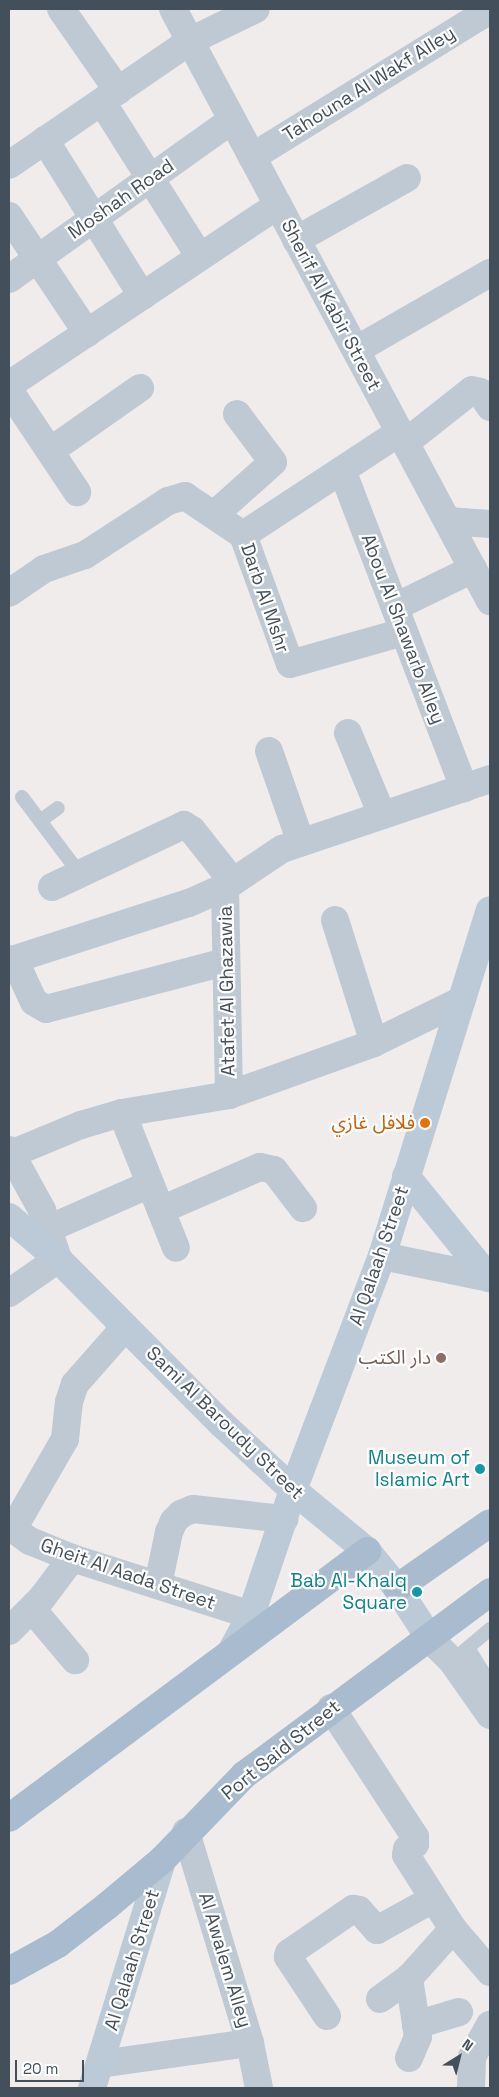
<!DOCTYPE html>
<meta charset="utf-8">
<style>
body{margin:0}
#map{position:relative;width:499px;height:2097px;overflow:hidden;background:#f0ecec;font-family:"Space Grotesk","Noto Sans Arabic",sans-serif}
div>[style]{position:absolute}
.lane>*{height:14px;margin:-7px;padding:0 7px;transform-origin:7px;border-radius:7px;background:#bec9d4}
.street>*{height:28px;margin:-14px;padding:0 14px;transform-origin:14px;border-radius:14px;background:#bec9d4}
.secondary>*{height:28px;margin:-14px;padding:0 14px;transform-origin:14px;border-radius:14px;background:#bccad8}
.primary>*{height:28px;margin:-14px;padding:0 14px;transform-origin:14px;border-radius:14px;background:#a9bccf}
.dots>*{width:14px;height:14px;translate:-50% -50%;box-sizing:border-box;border:2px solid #fff;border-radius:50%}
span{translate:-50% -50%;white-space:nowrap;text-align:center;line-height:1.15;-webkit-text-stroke:4.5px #fff;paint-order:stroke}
.street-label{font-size:19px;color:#43505c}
.food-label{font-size:19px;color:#c56008}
.right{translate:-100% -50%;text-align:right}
.education-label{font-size:19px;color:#785e54}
.culture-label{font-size:19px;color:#0d838f}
.frame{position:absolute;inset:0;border:10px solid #43505c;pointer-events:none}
.north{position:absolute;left:434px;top:2032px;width:50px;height:50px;-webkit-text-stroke:4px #fff;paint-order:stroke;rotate:36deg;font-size:14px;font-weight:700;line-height:20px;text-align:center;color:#43505c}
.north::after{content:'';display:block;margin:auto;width:18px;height:22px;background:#43505c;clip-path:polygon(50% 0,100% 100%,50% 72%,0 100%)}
.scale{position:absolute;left:15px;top:2060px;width:69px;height:22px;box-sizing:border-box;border:2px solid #43505c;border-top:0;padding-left:6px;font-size:15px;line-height:18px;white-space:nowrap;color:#43505c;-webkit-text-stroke:4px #fff;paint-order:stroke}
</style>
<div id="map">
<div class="lane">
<i style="left:22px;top:797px;width:96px;rotate:53deg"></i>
<i style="left:40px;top:821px;width:22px;rotate:-36deg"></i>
<i style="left:468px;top:1648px;width:41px;rotate:57.8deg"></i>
<i style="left:452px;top:1661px;width:50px;rotate:-40.1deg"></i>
</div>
<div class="street">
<i style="left:61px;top:9px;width:100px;rotate:55.2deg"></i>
<i style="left:173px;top:9px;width:672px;rotate:61.83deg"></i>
<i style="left:102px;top:102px;width:183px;rotate:57.7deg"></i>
<i style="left:45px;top:140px;width:184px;rotate:58.1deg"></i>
<i style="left:252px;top:157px;width:267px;rotate:-31.7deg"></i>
<i style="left:479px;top:17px;width:9px;rotate:-63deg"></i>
<i style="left:9px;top:165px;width:219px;rotate:-34.4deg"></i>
<i style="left:190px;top:41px;width:73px;rotate:-25.9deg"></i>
<i style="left:9px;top:216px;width:141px;rotate:56.3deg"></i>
<i style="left:296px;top:240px;width:127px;rotate:-29.2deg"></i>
<i style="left:9px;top:279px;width:274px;rotate:-35.5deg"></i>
<i style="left:356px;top:350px;width:155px;rotate:-29.9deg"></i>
<i style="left:9px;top:385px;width:324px;rotate:-33.8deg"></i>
<i style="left:9px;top:390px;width:123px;rotate:56.3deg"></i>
<i style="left:405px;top:443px;width:85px;rotate:-38.3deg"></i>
<i style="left:472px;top:390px;width:8px;rotate:14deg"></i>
<i style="left:480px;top:392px;width:18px;rotate:56deg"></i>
<i style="left:50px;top:451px;width:110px;rotate:-35deg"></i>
<i style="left:342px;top:470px;width:341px;rotate:69deg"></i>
<i style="left:214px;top:515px;width:79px;rotate:-41.9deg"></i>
<i style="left:273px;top:462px;width:60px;rotate:-126.9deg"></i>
<i style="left:448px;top:521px;width:42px;rotate:4.1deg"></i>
<i style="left:243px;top:535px;width:188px;rotate:-33.3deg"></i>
<i style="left:9px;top:593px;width:42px;rotate:-34.4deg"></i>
<i style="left:44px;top:569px;width:43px;rotate:-18.9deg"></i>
<i style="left:85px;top:555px;width:99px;rotate:-33deg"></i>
<i style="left:168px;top:501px;width:18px;rotate:-16deg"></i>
<i style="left:185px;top:496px;width:70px;rotate:33.9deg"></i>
<i style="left:243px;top:535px;width:137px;rotate:70deg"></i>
<i style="left:290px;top:664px;width:118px;rotate:-15.7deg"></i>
<i style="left:395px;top:607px;width:87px;rotate:-26deg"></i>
<i style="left:348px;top:733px;width:89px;rotate:67.5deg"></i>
<i style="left:269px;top:751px;width:97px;rotate:70.8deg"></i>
<i style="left:52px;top:887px;width:146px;rotate:-25.2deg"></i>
<i style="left:184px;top:825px;width:9px;rotate:32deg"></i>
<i style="left:192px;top:830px;width:66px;rotate:51.7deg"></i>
<i style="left:225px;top:887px;width:208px;rotate:88.9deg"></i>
<i style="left:335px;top:920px;width:129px;rotate:72.4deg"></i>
<i style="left:14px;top:959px;width:47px;rotate:65.1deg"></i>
<i style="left:34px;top:1002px;width:14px;rotate:30deg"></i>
<i style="left:46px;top:1009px;width:185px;rotate:-14.7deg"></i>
<i style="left:9px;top:961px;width:189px;rotate:-17.9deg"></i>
<i style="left:189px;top:903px;width:39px;rotate:-24deg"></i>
<i style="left:225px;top:887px;width:69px;rotate:-33.7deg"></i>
<i style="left:282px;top:849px;width:219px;rotate:-18.6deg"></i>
<i style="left:122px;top:1113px;width:145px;rotate:68.2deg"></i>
<i style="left:9px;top:1150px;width:68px;rotate:61.2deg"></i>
<i style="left:42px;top:1210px;width:52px;rotate:71.9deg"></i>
<i style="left:58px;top:1259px;width:60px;rotate:145.2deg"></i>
<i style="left:11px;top:1154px;width:76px;rotate:-22.5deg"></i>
<i style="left:81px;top:1125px;width:43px;rotate:-16.3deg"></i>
<i style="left:122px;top:1113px;width:109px;rotate:-9.5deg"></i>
<i style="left:229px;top:1095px;width:154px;rotate:-19.7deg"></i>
<i style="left:374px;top:1043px;width:96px;rotate:-26deg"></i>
<i style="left:161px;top:1210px;width:108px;rotate:-23.5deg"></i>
<i style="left:260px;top:1167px;width:14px;rotate:12deg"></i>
<i style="left:274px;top:1170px;width:48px;rotate:52.7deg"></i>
<i style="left:48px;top:1229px;width:111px;rotate:-23.8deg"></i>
<i style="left:382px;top:1256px;width:110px;rotate:11.5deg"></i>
<i style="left:9px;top:1526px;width:26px;rotate:36deg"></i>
<i style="left:30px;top:1541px;width:45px;rotate:22deg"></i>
<i style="left:72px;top:1558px;width:188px;rotate:17.7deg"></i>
<i style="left:13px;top:1529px;width:104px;rotate:-60deg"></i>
<i style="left:65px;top:1439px;width:37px;rotate:-84deg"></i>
<i style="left:69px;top:1402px;width:19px;rotate:-72deg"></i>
<i style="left:75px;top:1384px;width:76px;rotate:-48.7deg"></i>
<i style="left:158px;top:1585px;width:54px;rotate:-78.3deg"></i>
<i style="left:169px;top:1532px;width:12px;rotate:-66deg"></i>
<i style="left:174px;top:1521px;width:10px;rotate:-45deg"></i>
<i style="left:181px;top:1514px;width:13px;rotate:-23deg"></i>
<i style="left:193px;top:1509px;width:92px;rotate:6.3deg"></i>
<i style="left:32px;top:1609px;width:67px;rotate:49.9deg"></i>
<i style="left:9px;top:1631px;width:47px;rotate:-45deg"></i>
<i style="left:42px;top:1598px;width:50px;rotate:-53.1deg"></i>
<i style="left:430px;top:1639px;width:31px;rotate:45deg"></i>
<i style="left:452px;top:1661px;width:66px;rotate:54.9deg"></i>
<i style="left:331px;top:1708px;width:154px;rotate:56.9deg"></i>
<i style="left:415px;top:1837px;width:7px;rotate:90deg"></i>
<i style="left:415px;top:1844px;width:9px;rotate:148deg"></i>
<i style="left:407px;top:1849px;width:6px;rotate:99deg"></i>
<i style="left:406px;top:1855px;width:88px;rotate:57.6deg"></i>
<i style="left:453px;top:1929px;width:57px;rotate:49.3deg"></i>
<i style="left:186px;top:1832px;width:220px;rotate:73.1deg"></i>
<i style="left:250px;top:2043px;width:46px;rotate:78.7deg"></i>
<i style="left:380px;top:1999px;width:36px;rotate:-36deg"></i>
<i style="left:409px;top:1978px;width:66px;rotate:-48.1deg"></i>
<i style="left:327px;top:2016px;width:71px;rotate:-123.5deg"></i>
<i style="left:288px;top:1957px;width:4px;rotate:-76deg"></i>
<i style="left:289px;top:1953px;width:78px;rotate:-34.5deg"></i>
<i style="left:353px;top:1909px;width:6px;rotate:9deg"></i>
<i style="left:359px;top:1910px;width:27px;rotate:48deg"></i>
<i style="left:377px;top:1930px;width:64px;rotate:-29deg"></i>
<i style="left:416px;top:2025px;width:45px;rotate:-16.8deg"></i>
<i style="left:409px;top:2058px;width:23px;rotate:-67deg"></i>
<i style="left:418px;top:2037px;width:60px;rotate:-98.7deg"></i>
<i style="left:100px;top:2064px;width:151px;rotate:-8deg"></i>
<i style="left:471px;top:2088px;width:31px;rotate:-88deg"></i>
<i style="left:472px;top:2057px;width:37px;rotate:-61deg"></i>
</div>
<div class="secondary">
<i style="left:406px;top:1176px;width:132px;rotate:50.9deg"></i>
<i style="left:9px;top:1217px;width:65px;rotate:40.6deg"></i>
<i style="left:58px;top:1259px;width:233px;rotate:45.2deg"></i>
<i style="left:222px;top:1424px;width:97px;rotate:42.9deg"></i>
<i style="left:293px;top:1490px;width:96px;rotate:39.5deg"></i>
<i style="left:367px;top:1551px;width:48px;rotate:51deg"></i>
<i style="left:397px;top:1588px;width:61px;rotate:57.1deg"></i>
<i style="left:231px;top:1652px;width:42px;rotate:-61.6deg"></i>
<i style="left:251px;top:1615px;width:132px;rotate:-71.4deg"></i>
<i style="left:293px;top:1490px;width:250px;rotate:-69.2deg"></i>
<i style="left:382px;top:1256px;width:362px;rotate:-72.7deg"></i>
<i style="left:92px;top:2088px;width:239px;rotate:-72.9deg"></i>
</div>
<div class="primary">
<i style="left:397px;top:1588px;width:113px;rotate:-35deg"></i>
<i style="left:9px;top:1818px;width:447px;rotate:-36.7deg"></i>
<i style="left:9px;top:1971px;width:56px;rotate:-28.9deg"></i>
<i style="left:58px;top:1944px;width:62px;rotate:-37.8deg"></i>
<i style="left:107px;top:1906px;width:72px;rotate:-39.9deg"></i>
<i style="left:162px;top:1860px;width:118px;rotate:-46deg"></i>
<i style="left:244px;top:1775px;width:307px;rotate:-36.6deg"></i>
</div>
<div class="dots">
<i style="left:425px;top:1123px;background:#e8710a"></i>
<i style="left:441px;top:1358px;background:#8d6e63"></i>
<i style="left:480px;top:1469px;background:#0f9aa8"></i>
<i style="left:417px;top:1592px;background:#0f9aa8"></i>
</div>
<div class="street-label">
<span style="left:369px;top:84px;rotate:-32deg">Tahouna Al Wakf Alley</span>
<span style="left:121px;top:199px;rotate:-35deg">Moshah Road</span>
<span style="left:331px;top:305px;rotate:62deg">Sherif Al Kabir Street</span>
<span style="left:265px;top:598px;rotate:71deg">Darb Al Mshr</span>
<span style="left:403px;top:629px;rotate:69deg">Abou Al Shawarb Alley</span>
<span style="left:227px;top:991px;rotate:-91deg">Atafet Al Ghazawia</span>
<span style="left:379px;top:1256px;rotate:-71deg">Al Qalaah Street</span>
<span style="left:225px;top:1423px;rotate:44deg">Sami Al Baroudy Street</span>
<span style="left:128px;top:1574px;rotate:19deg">Gheit Al Aada Street</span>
<span style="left:281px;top:1750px;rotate:-39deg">Port Said Street</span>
<span style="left:132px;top:1960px;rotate:-73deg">Al Qalaah Street</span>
<span style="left:225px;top:1960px;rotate:73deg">Al Awalem Alley</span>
</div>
<div class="food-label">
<span class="right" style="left:415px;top:1123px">فلافل غازي</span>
</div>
<div class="education-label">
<span class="right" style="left:431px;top:1358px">دار الكتب</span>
</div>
<div class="culture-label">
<span class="right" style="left:470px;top:1469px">Museum of<br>Islamic Art</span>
<span class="right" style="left:407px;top:1592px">Bab Al-Khalq<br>Square</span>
</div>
<div class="frame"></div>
<div class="north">N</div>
<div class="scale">20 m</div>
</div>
